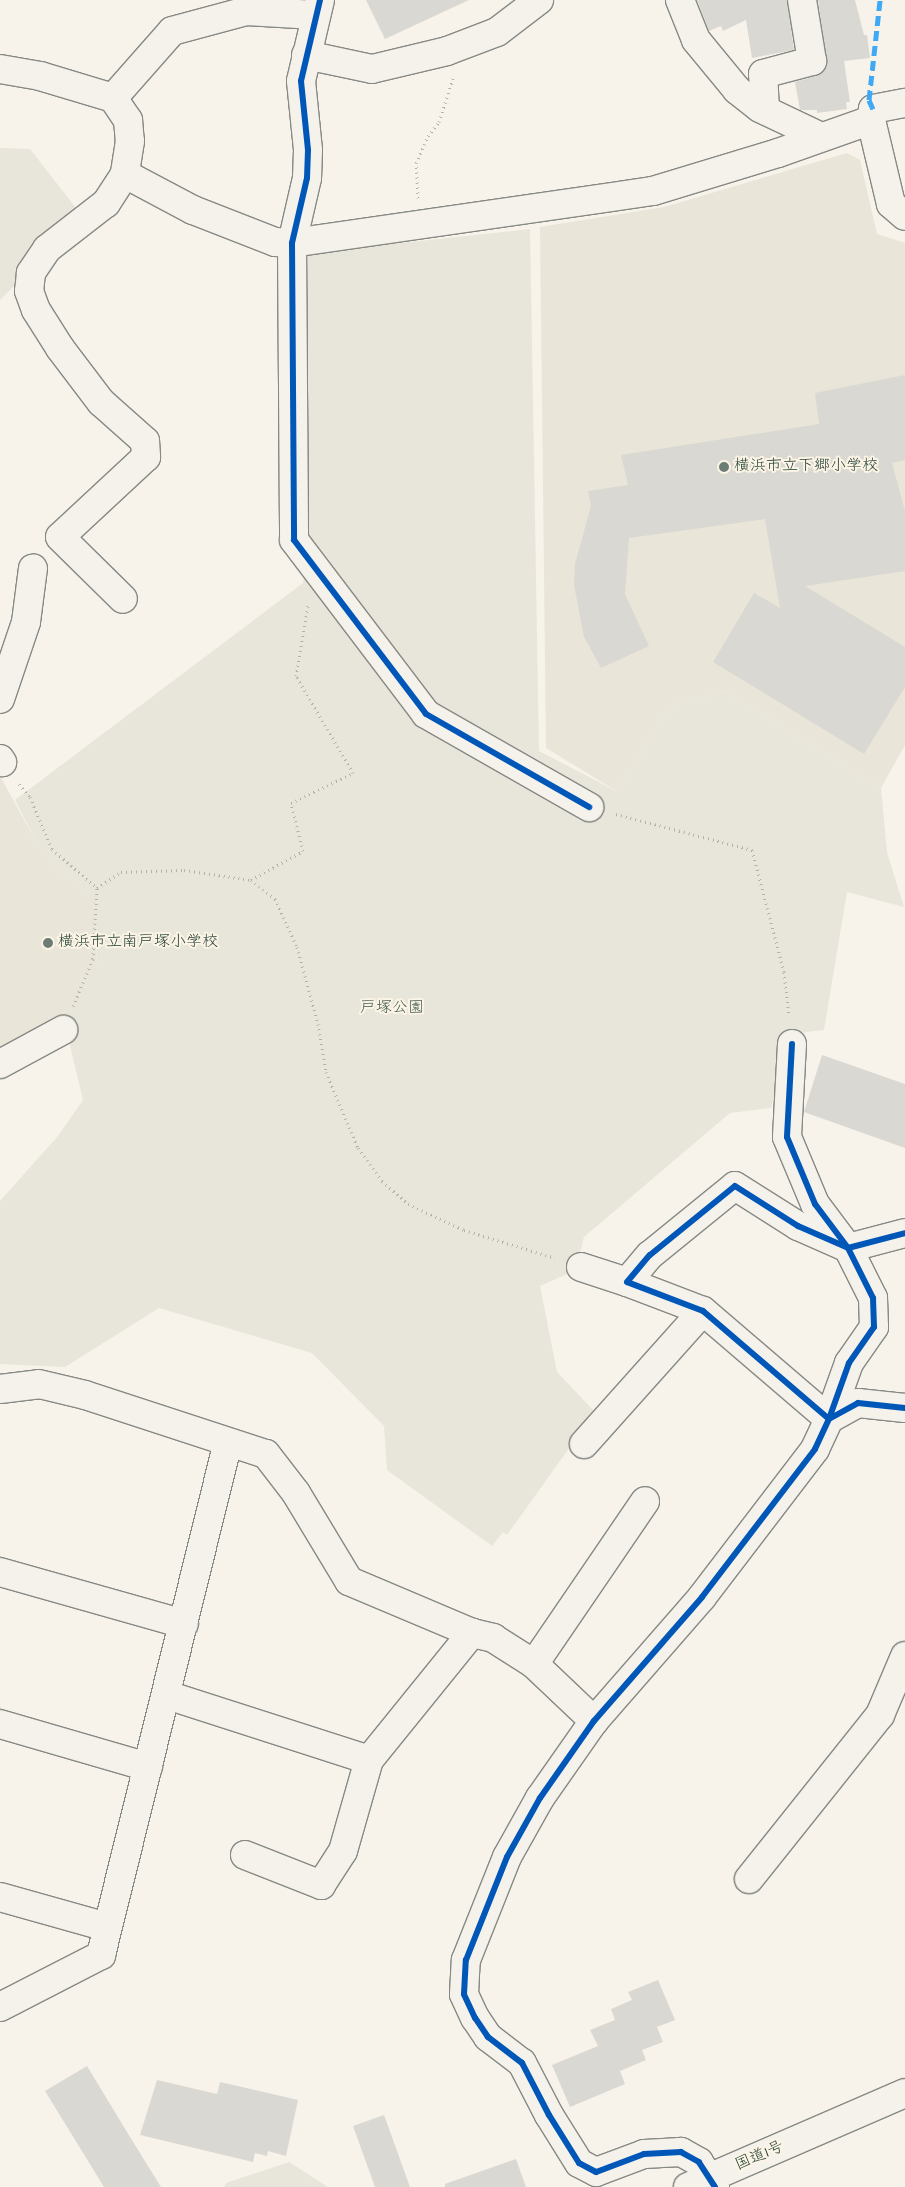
<!DOCTYPE html>
<meta charset="utf-8">
<style>
body{margin:0}
#map{position:relative;width:905px;height:2187px;overflow:hidden;background:#f7f3ea;font-family:Dekko,"Klee One",sans-serif}
div>[style]{position:absolute}
.built>*{inset:0;background:#e9e5d9}
.green>*{inset:0;background:#e8e5da}
.building>*{inset:0;background:#dad8d2}
.path>*{height:3px;margin-top:-1.5px;transform-origin:0;background:repeating-linear-gradient(90deg,#b0b2ad 0 1px,transparent 0 5px)}
.roads{filter:drop-shadow(1px 0 #868984) drop-shadow(-1px 0 #868984) drop-shadow(0 1px #868984) drop-shadow(0 -1px #868984)}
.minor>*{height:28px;margin:-14px;padding:0 14px;transform-origin:14px;border-radius:14px;background:#f5f2ec}
.highway>*{height:28px;margin:-14px;padding:0 14px;transform-origin:14px;border-radius:14px;background:#f5f2ec}
.quiet>*{height:5px;margin-top:-2.5px;transform-origin:0;background:repeating-linear-gradient(90deg,#3fa9f5 0 10px,transparent 0 15px)}
.cycleway>*{height:6px;margin:-3px;padding:0 3px;transform-origin:3px;border-radius:3px;background:#0057b8}
.dots>*{width:14px;height:14px;translate:-50% -50%;box-sizing:border-box;border:2px solid #fcf5e5;border-radius:50%}
span{translate:-50% -50%;white-space:nowrap;text-align:center;line-height:1.15;-webkit-text-stroke:4px #fcf5e5;paint-order:stroke}
.poi-label{font-size:16px;color:#1f3d34}
.left{translate:0 -50%;text-align:left}
.park-label{font-size:16px;color:#455c52}
.street-label{font-size:16px;color:#1f3d34}
</style>
<div id="map">
<div class="built">
<i style="clip-path:polygon(847px 153px,860px 160px,877px 234px,905px 243px,905px 745px,881px 788px,725px 691px,669px 706px,618px 792px,546px 748px,540px 227px,664px 207px)"></i>
<i style="clip-path:polygon(0 776px,38px 845px,57px 869px,86px 891px,96px 914px,97px 971px,65px 1024px,0 1053px)"></i>
</div>
<div class="green">
<i style="clip-path:polygon(0 148px,30px 149px,83px 217px,0 300px)"></i>
<i style="clip-path:polygon(530px 229px,539px 751px,618px 792px,669px 706px,725px 691px,881px 788px,887px 852px,904px 907px,847px 892px,824px 1030px,790px 1034px,771px 1108px,730px 1113px,584px 1237px,576px 1270px,540px 1286px,557px 1372px,595px 1412px,507px 1535px,503px 1532px,492px 1546px,387px 1470px,384px 1426px,312px 1353px,159px 1308px,65px 1367px,0 1364px,0 1201px,58px 1136px,83px 1100px,65px 1024px,97px 965px,96px 914px,86px 891px,57px 869px,38px 845px,15px 800px,303px 583px,309px 526px,300px 254px)"></i>
<i style="clip-path:polygon(289px 2162px,328px 2187px,224px 2187px,226px 2183px)"></i>
</div>
<div class="building">
<i style="clip-path:polygon(366px 0,469px 0,385px 39px)"></i>
<i style="clip-path:polygon(697px 0,787px 0,794px 50px,752px 58px,746px 20px,723px 31px,721px 26px,709px 31px)"></i>
<i style="clip-path:polygon(818px 0,855px 0,864px 35px,867px 35px,870px 58px,844px 61px,850px 102px,846px 102px,847px 109px,817px 113px,817px 110px,800px 110px,795px 82px,816px 76px,827px 66px)"></i>
<i style="clip-path:polygon(905px 375px,905px 460px,892px 463px,905px 511px,905px 571px,805px 586px,905px 647px,905px 687px,864px 754px,713px 662px,754px 593px,780px 608px,765px 519px,629px 538px,625px 594px,649px 646px,601px 668px,584px 637px,574px 585px,575px 564px,591px 506px,588px 491px,628px 485px,621px 455px,819px 424px,815px 393px)"></i>
<i style="clip-path:polygon(822px 1055px,905px 1084px,905px 1148px,804px 1112px)"></i>
<i style="clip-path:polygon(658px 1980px,675px 2020px,657px 2027px,663px 2042px,642px 2050px,646px 2060px,620px 2071px,625px 2084px,570px 2107px,552px 2065px,598px 2046px,590px 2030px,615px 2020px,611px 2009px,632px 2000px,628px 1992px)"></i>
<i style="clip-path:polygon(87px 2066px,130px 2137px,161px 2187px,104px 2187px,45px 2091px)"></i>
<i style="clip-path:polygon(157px 2080px,217px 2094px,220px 2082px,298px 2100px,286px 2156px,268px 2151px,267px 2156px,255px 2153px,253px 2162px,140px 2135px)"></i>
<i style="clip-path:polygon(384px 2115px,410px 2187px,375px 2187px,353px 2126px)"></i>
<i style="clip-path:polygon(516px 2159px,526px 2187px,445px 2187px,445px 2184px)"></i>
</div>
<div class="path">
<i style="left:418px;top:198px;width:35px;rotate:-93deg"></i>
<i style="left:416px;top:163px;width:30px;rotate:-66deg"></i>
<i style="left:428px;top:136px;width:18px;rotate:-52deg"></i>
<i style="left:439px;top:122px;width:46px;rotate:-72.3deg"></i>
<i style="left:19px;top:784px;width:17px;rotate:50deg"></i>
<i style="left:30px;top:797px;width:56px;rotate:67.1deg"></i>
<i style="left:52px;top:849px;width:60px;rotate:40.9deg"></i>
<i style="left:616px;top:814px;width:141px;rotate:14.8deg"></i>
<i style="left:752px;top:850px;width:126px;rotate:75.3deg"></i>
<i style="left:784px;top:972px;width:44px;rotate:83.5deg"></i>
<i style="left:251px;top:880px;width:60px;rotate:-29.1deg"></i>
<i style="left:303px;top:851px;width:49px;rotate:-104deg"></i>
<i style="left:291px;top:803px;width:69px;rotate:-25.8deg"></i>
<i style="left:353px;top:773px;width:113px;rotate:-120.4deg"></i>
<i style="left:296px;top:676px;width:72px;rotate:-80.4deg"></i>
<i style="left:97px;top:888px;width:29px;rotate:-34deg"></i>
<i style="left:121px;top:872px;width:63px;rotate:-1.8deg"></i>
<i style="left:184px;top:870px;width:68px;rotate:8.5deg"></i>
<i style="left:251px;top:880px;width:31px;rotate:38deg"></i>
<i style="left:275px;top:899px;width:53px;rotate:65.4deg"></i>
<i style="left:297px;top:947px;width:80px;rotate:74.7deg"></i>
<i style="left:318px;top:1024px;width:49px;rotate:80.5deg"></i>
<i style="left:326px;top:1072px;width:82px;rotate:67.2deg"></i>
<i style="left:358px;top:1148px;width:41px;rotate:54deg"></i>
<i style="left:382px;top:1181px;width:35px;rotate:41deg"></i>
<i style="left:408px;top:1204px;width:62px;rotate:24.9deg"></i>
<i style="left:464px;top:1230px;width:95px;rotate:17.1deg"></i>
<i style="left:73px;top:1006px;width:51px;rotate:-66.9deg"></i>
<i style="left:93px;top:959px;width:71px;rotate:-86.8deg"></i>
</div>
<div class="roads">
<div class="minor">
<i style="left:320px;top:0;width:83px;rotate:103.2deg"></i>
<i style="left:301px;top:81px;width:69px;rotate:84.2deg"></i>
<i style="left:308px;top:150px;width:28px;rotate:92deg"></i>
<i style="left:307px;top:178px;width:67px;rotate:103deg"></i>
<i style="left:292px;top:243px;width:297px;rotate:89.6deg"></i>
<i style="left:294px;top:540px;width:218px;rotate:52.8deg"></i>
<i style="left:426px;top:714px;width:188px;rotate:29.7deg"></i>
<i style="left:680px;top:0;width:43px;rotate:68.2deg"></i>
<i style="left:696px;top:40px;width:65px;rotate:50.6deg"></i>
<i style="left:737px;top:90px;width:29px;rotate:38deg"></i>
<i style="left:760px;top:108px;width:68px;rotate:25.4deg"></i>
<i style="left:306px;top:55px;width:67px;rotate:12deg"></i>
<i style="left:372px;top:69px;width:77px;rotate:-13.5deg"></i>
<i style="left:447px;top:51px;width:53px;rotate:-20.8deg"></i>
<i style="left:497px;top:32px;width:53px;rotate:-37.3deg"></i>
<i style="left:0;top:69px;width:41px;rotate:9.9deg"></i>
<i style="left:40px;top:76px;width:76px;rotate:16.8deg"></i>
<i style="left:113px;top:98px;width:27px;rotate:56deg"></i>
<i style="left:128px;top:120px;width:21px;rotate:85deg"></i>
<i style="left:130px;top:141px;width:33px;rotate:99deg"></i>
<i style="left:125px;top:174px;width:35px;rotate:123deg"></i>
<i style="left:106px;top:203px;width:75px;rotate:142.1deg"></i>
<i style="left:47px;top:249px;width:29px;rotate:124deg"></i>
<i style="left:31px;top:273px;width:18px;rotate:96deg"></i>
<i style="left:29px;top:291px;width:20px;rotate:70deg"></i>
<i style="left:36px;top:310px;width:45px;rotate:57.7deg"></i>
<i style="left:60px;top:348px;width:68px;rotate:52.8deg"></i>
<i style="left:101px;top:402px;width:59px;rotate:41.6deg"></i>
<i style="left:145px;top:441px;width:16px;rotate:86deg"></i>
<i style="left:146px;top:457px;width:117px;rotate:137.1deg"></i>
<i style="left:60px;top:537px;width:88px;rotate:44.5deg"></i>
<i style="left:113px;top:98px;width:89px;rotate:-48.6deg"></i>
<i style="left:172px;top:31px;width:77px;rotate:-15.1deg"></i>
<i style="left:246px;top:11px;width:69px;rotate:3.3deg"></i>
<i style="left:765px;top:110px;width:36px;rotate:-93deg"></i>
<i style="left:763px;top:74px;width:51px;rotate:-14.9deg"></i>
<i style="left:812px;top:61px;width:62px;rotate:-99.3deg"></i>
<i style="left:871px;top:120px;width:86px;rotate:76.6deg"></i>
<i style="left:891px;top:204px;width:18px;rotate:41deg"></i>
<i style="left:125px;top:174px;width:77px;rotate:27.9deg"></i>
<i style="left:193px;top:210px;width:88px;rotate:21.3deg"></i>
<i style="left:275px;top:242px;width:17px;rotate:3deg"></i>
<i style="left:292px;top:243px;width:365px;rotate:-8.2deg"></i>
<i style="left:653px;top:191px;width:131px;rotate:-16.9deg"></i>
<i style="left:778px;top:153px;width:99px;rotate:-19.5deg"></i>
<i style="left:871px;top:120px;width:11px;rotate:-80deg"></i>
<i style="left:873px;top:109px;width:33px;rotate:-11deg"></i>
<i style="left:0;top:699px;width:81px;rotate:-71.3deg"></i>
<i style="left:26px;top:622px;width:54px;rotate:-82.6deg"></i>
<i style="left:0;top:759px;width:4px;rotate:56deg"></i>
<i style="left:792px;top:1044px;width:93px;rotate:93.1deg"></i>
<i style="left:787px;top:1137px;width:73px;rotate:67.3deg"></i>
<i style="left:815px;top:1204px;width:55px;rotate:53.1deg"></i>
<i style="left:848px;top:1248px;width:56px;rotate:63.4deg"></i>
<i style="left:873px;top:1298px;width:29px;rotate:88deg"></i>
<i style="left:874px;top:1327px;width:44px;rotate:124.8deg"></i>
<i style="left:849px;top:1363px;width:59px;rotate:109.7deg"></i>
<i style="left:829px;top:1419px;width:166px;rotate:-139.4deg"></i>
<i style="left:703px;top:1311px;width:81px;rotate:-159.1deg"></i>
<i style="left:627px;top:1282px;width:35px;rotate:-50deg"></i>
<i style="left:650px;top:1255px;width:109px;rotate:-39.1deg"></i>
<i style="left:735px;top:1186px;width:75px;rotate:32.4deg"></i>
<i style="left:798px;top:1226px;width:55px;rotate:23.7deg"></i>
<i style="left:848px;top:1248px;width:59px;rotate:-14.7deg"></i>
<i style="left:0;top:1064px;width:72px;rotate:-28.4deg"></i>
<i style="left:581px;top:1267px;width:48px;rotate:18.1deg"></i>
<i style="left:0;top:1389px;width:39px;rotate:-7deg"></i>
<i style="left:39px;top:1384px;width:47px;rotate:13.4deg"></i>
<i style="left:85px;top:1395px;width:190px;rotate:18.1deg"></i>
<i style="left:266px;top:1454px;width:49px;rotate:52.4deg"></i>
<i style="left:296px;top:1493px;width:103px;rotate:58.9deg"></i>
<i style="left:349px;top:1581px;width:134px;rotate:22.9deg"></i>
<i style="left:472px;top:1633px;width:22px;rotate:13deg"></i>
<i style="left:493px;top:1638px;width:49px;rotate:32.4deg"></i>
<i style="left:534px;top:1664px;width:83px;rotate:43.5deg"></i>
<i style="left:584px;top:1444px;width:178px;rotate:-48.2deg"></i>
<i style="left:0;top:1572px;width:191px;rotate:15.8deg"></i>
<i style="left:534px;top:1664px;width:197px;rotate:-55.7deg"></i>
<i style="left:167px;top:1695px;width:212px;rotate:17.8deg"></i>
<i style="left:369px;top:1760px;width:164px;rotate:-51deg"></i>
<i style="left:0;top:1724px;width:154px;rotate:16.2deg"></i>
<i style="left:245px;top:1855px;width:82px;rotate:21.5deg"></i>
<i style="left:321px;top:1885px;width:40px;rotate:-57.1deg"></i>
<i style="left:343px;top:1851px;width:95px;rotate:-74.1deg"></i>
<i style="left:749px;top:1879px;width:210px;rotate:-51.4deg"></i>
<i style="left:880px;top:1715px;width:64px;rotate:-67deg"></i>
<i style="left:0;top:1897px;width:111px;rotate:15.7deg"></i>
<i style="left:0;top:2007px;width:114px;rotate:-27.2deg"></i>
<i style="left:101px;top:1955px;width:528px;rotate:-76.1deg"></i>
<i style="left:715px;top:2187px;width:30px;rotate:-123deg"></i>
<i style="left:699px;top:2162px;width:21px;rotate:-151deg"></i>
<i style="left:681px;top:2152px;width:37px;rotate:177deg"></i>
<i style="left:644px;top:2154px;width:51px;rotate:159.4deg"></i>
<i style="left:596px;top:2172px;width:19px;rotate:-152deg"></i>
<i style="left:579px;top:2163px;width:57px;rotate:-122deg"></i>
<i style="left:549px;top:2115px;width:59px;rotate:-117.4deg"></i>
<i style="left:522px;top:2063px;width:43px;rotate:-142.6deg"></i>
<i style="left:488px;top:2037px;width:23px;rotate:-124deg"></i>
<i style="left:475px;top:2018px;width:26px;rotate:-115deg"></i>
<i style="left:464px;top:1994px;width:34px;rotate:-87deg"></i>
<i style="left:466px;top:1960px;width:111px;rotate:-68.3deg"></i>
<i style="left:507px;top:1857px;width:68px;rotate:-60.8deg"></i>
<i style="left:540px;top:1798px;width:94px;rotate:-55deg"></i>
<i style="left:594px;top:1721px;width:164px;rotate:-48.9deg"></i>
<i style="left:702px;top:1597px;width:186px;rotate:-52.6deg"></i>
<i style="left:815px;top:1449px;width:33px;rotate:-65deg"></i>
<i style="left:829px;top:1419px;width:33px;rotate:-29deg"></i>
<i style="left:858px;top:1403px;width:47px;rotate:6.1deg"></i>
</div>
<div class="highway">
<i style="left:688px;top:2187px;width:236px;rotate:-23.4deg"></i>
</div>
</div>
<div class="quiet">
<i style="left:873px;top:109px;width:10px;rotate:-114deg"></i>
<i style="left:869px;top:100px;width:101px;rotate:-83.7deg"></i>
</div>
<div class="cycleway">
<i style="left:320px;top:0;width:83px;rotate:103.2deg"></i>
<i style="left:301px;top:81px;width:69px;rotate:84.2deg"></i>
<i style="left:308px;top:150px;width:28px;rotate:92deg"></i>
<i style="left:307px;top:178px;width:67px;rotate:103deg"></i>
<i style="left:292px;top:243px;width:297px;rotate:89.6deg"></i>
<i style="left:294px;top:540px;width:218px;rotate:52.8deg"></i>
<i style="left:426px;top:714px;width:188px;rotate:29.7deg"></i>
<i style="left:792px;top:1044px;width:93px;rotate:93.1deg"></i>
<i style="left:787px;top:1137px;width:73px;rotate:67.3deg"></i>
<i style="left:815px;top:1204px;width:55px;rotate:53.1deg"></i>
<i style="left:848px;top:1248px;width:56px;rotate:63.4deg"></i>
<i style="left:873px;top:1298px;width:29px;rotate:88deg"></i>
<i style="left:874px;top:1327px;width:44px;rotate:124.8deg"></i>
<i style="left:849px;top:1363px;width:59px;rotate:109.7deg"></i>
<i style="left:829px;top:1419px;width:166px;rotate:-139.4deg"></i>
<i style="left:703px;top:1311px;width:81px;rotate:-159.1deg"></i>
<i style="left:627px;top:1282px;width:35px;rotate:-50deg"></i>
<i style="left:650px;top:1255px;width:109px;rotate:-39.1deg"></i>
<i style="left:735px;top:1186px;width:75px;rotate:32.4deg"></i>
<i style="left:798px;top:1226px;width:55px;rotate:23.7deg"></i>
<i style="left:848px;top:1248px;width:59px;rotate:-14.7deg"></i>
<i style="left:715px;top:2187px;width:30px;rotate:-123deg"></i>
<i style="left:699px;top:2162px;width:21px;rotate:-151deg"></i>
<i style="left:681px;top:2152px;width:37px;rotate:177deg"></i>
<i style="left:644px;top:2154px;width:51px;rotate:159.4deg"></i>
<i style="left:596px;top:2172px;width:19px;rotate:-152deg"></i>
<i style="left:579px;top:2163px;width:57px;rotate:-122deg"></i>
<i style="left:549px;top:2115px;width:59px;rotate:-117.4deg"></i>
<i style="left:522px;top:2063px;width:43px;rotate:-142.6deg"></i>
<i style="left:488px;top:2037px;width:23px;rotate:-124deg"></i>
<i style="left:475px;top:2018px;width:26px;rotate:-115deg"></i>
<i style="left:464px;top:1994px;width:34px;rotate:-87deg"></i>
<i style="left:466px;top:1960px;width:111px;rotate:-68.3deg"></i>
<i style="left:507px;top:1857px;width:68px;rotate:-60.8deg"></i>
<i style="left:540px;top:1798px;width:94px;rotate:-55deg"></i>
<i style="left:594px;top:1721px;width:164px;rotate:-48.9deg"></i>
<i style="left:702px;top:1597px;width:186px;rotate:-52.6deg"></i>
<i style="left:815px;top:1449px;width:33px;rotate:-65deg"></i>
<i style="left:829px;top:1419px;width:33px;rotate:-29deg"></i>
<i style="left:858px;top:1403px;width:47px;rotate:6.1deg"></i>
</div>
<div class="dots">
<i style="left:724px;top:467px;background:#6b7d74"></i>
<i style="left:48px;top:943px;background:#6b7d74"></i>
</div>
<div class="poi-label">
<span class="left" style="left:734px;top:467px">横浜市立下郷小学校</span>
<span class="left" style="left:58px;top:943px">横浜市立南戸塚小学校</span>
</div>
<div class="park-label">
<span style="left:392px;top:1009px">戸塚公園</span>
</div>
<div class="street-label">
<span style="left:760px;top:2157px;rotate:-23deg">国道1号</span>
</div>
</div>
